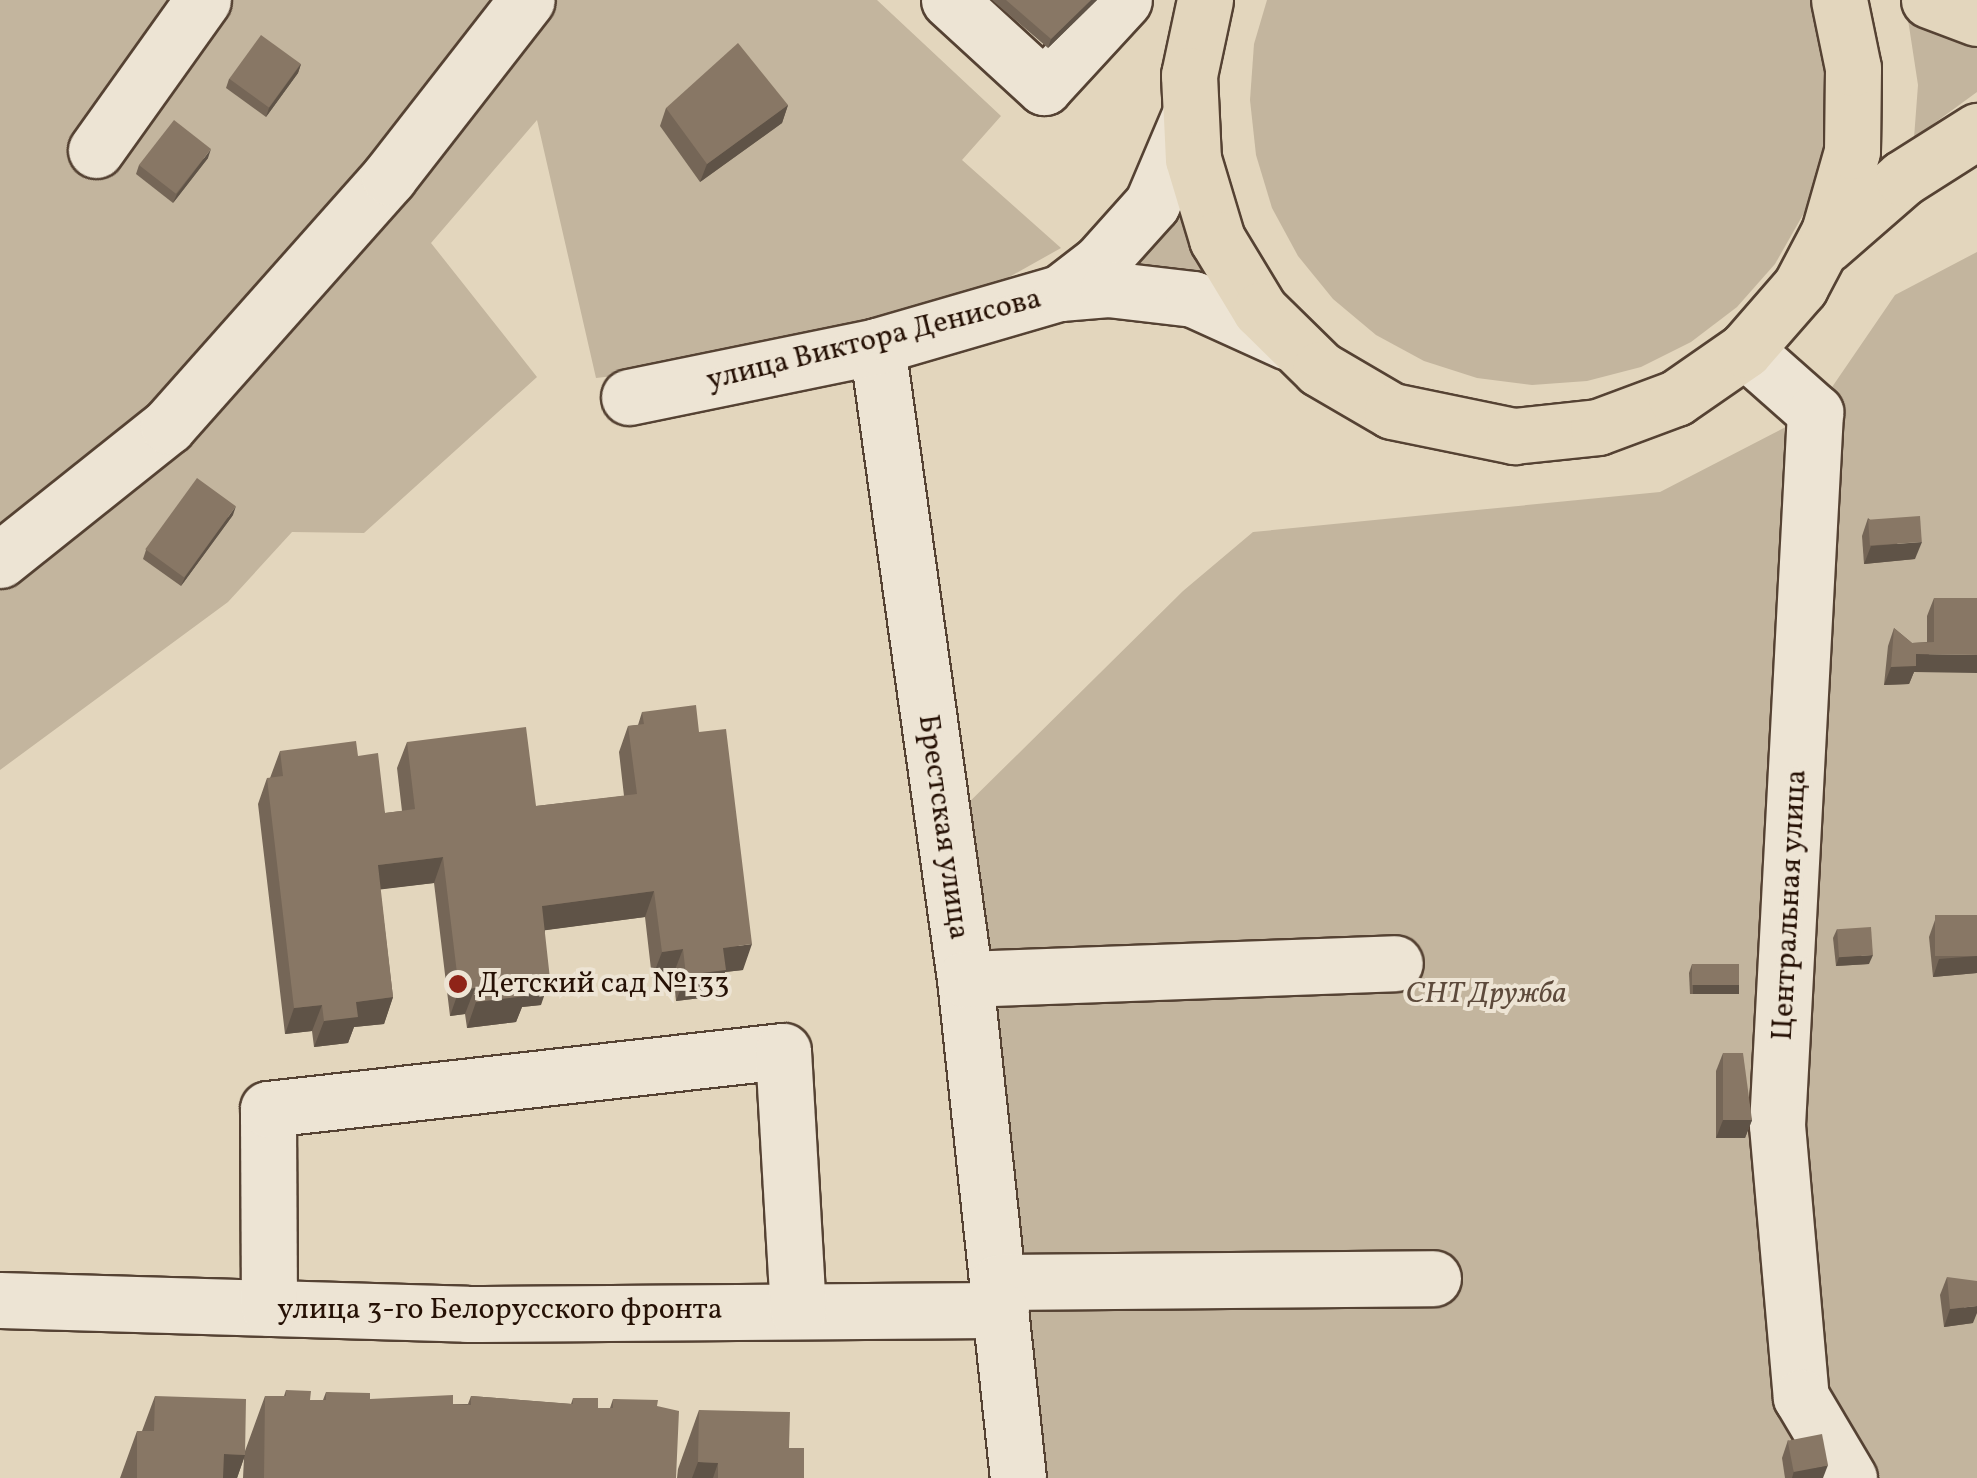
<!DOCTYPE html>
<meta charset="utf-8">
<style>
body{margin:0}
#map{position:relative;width:1977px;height:1478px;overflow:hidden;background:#e3d6bd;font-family:Vollkorn,serif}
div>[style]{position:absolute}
.green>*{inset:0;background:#c3b59e}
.roads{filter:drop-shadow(2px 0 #554233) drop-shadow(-2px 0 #554233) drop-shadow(0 2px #554233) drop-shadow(0 -2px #554233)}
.minor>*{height:55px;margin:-27.5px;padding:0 27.5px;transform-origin:27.5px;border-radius:27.5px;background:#ede4d4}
.major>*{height:55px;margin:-27.5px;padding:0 27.5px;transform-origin:27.5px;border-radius:27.5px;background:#e3d6bd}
.wall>*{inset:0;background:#756657}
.shaded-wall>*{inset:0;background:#5f5347;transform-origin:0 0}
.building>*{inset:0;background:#887765;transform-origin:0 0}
.dots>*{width:28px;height:28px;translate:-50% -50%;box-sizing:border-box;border:5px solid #ede4d4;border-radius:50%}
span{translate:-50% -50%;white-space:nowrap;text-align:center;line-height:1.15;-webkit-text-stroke:8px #ede4d4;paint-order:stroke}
.street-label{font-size:30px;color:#261105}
.poi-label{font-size:30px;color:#261105}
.left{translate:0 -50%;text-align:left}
.park-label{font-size:30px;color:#5d4a3b;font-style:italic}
</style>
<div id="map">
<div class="green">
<i style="clip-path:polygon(0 0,877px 0,1001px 116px,962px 160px,1061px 248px,970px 299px,665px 370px,596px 378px,537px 120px,431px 243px,537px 377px,364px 533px,292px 532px,228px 602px,0 770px)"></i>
<i style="clip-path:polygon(1267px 0,1812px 0,1829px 100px,1823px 158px,1804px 213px,1775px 264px,1737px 307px,1691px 342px,1641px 367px,1587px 381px,1532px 385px,1477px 378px,1424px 361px,1376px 335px,1333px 299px,1298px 256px,1272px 208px,1256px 155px,1250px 100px,1254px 44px)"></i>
<i style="clip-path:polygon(1905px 0,1977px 28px,1977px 92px,1914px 138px,1918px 85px)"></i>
<i style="clip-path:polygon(1175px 198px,1189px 241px,1210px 282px,1120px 266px)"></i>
<i style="clip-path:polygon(1977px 252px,1977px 1478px,1000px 1478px,947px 824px,1183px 591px,1253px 532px,1660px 492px,1815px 412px,1895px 295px)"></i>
</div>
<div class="roads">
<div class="minor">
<i style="left:949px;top:0;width:129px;rotate:42.5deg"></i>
<i style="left:1044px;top:87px;width:118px;rotate:-47.4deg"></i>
<i style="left:96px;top:150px;width:184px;rotate:-54.5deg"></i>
<i style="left:1060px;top:293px;width:49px;rotate:-37.6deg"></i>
<i style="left:1099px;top:263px;width:79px;rotate:-48.1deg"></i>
<i style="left:1152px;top:204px;width:95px;rotate:-67deg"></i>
<i style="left:877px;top:346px;width:639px;rotate:82.09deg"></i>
<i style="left:965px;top:979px;width:502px;rotate:83.94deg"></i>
<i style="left:1745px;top:350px;width:94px;rotate:41.5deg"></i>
<i style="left:1815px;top:412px;width:714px;rotate:93.05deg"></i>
<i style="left:1777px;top:1125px;width:273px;rotate:85deg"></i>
<i style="left:1801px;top:1397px;width:94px;rotate:59.3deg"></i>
<i style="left:629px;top:397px;width:253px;rotate:-11.6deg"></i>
<i style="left:877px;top:346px;width:191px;rotate:-16.2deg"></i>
<i style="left:1060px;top:293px;width:48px;rotate:-4.8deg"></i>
<i style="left:1108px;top:289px;width:86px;rotate:6.7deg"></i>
<i style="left:1193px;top:299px;width:104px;rotate:24.4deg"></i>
<i style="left:0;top:560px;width:215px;rotate:-38.6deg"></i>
<i style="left:168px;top:426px;width:333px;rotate:-48.4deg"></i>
<i style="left:389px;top:177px;width:224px;rotate:-52.1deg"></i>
<i style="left:965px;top:979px;width:430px;rotate:-2.1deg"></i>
<i style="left:998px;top:1282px;width:435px;rotate:-0.5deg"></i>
<i style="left:0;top:1300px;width:467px;rotate:1.7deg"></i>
<i style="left:467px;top:1314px;width:534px;rotate:-0.43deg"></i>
<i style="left:269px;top:1308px;width:199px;rotate:-90.3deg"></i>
<i style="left:268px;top:1109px;width:518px;rotate:-6.43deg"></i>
<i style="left:783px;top:1051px;width:260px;rotate:86.7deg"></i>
</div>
<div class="major">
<i style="left:1205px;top:0;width:77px;rotate:102deg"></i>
<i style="left:1189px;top:75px;width:84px;rotate:87.3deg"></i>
<i style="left:1193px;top:159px;width:84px;rotate:73.3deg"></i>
<i style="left:1217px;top:239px;width:83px;rotate:58.8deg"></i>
<i style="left:1260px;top:310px;width:84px;rotate:44.5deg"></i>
<i style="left:1320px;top:369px;width:83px;rotate:30.3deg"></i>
<i style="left:1392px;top:411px;width:125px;rotate:11.6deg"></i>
<i style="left:1514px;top:436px;width:84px;rotate:-6.1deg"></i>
<i style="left:1598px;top:427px;width:83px;rotate:-20.4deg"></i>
<i style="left:1676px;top:398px;width:84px;rotate:-34.8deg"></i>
<i style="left:1745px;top:350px;width:84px;rotate:-48.9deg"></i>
<i style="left:1800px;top:287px;width:62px;rotate:-62.2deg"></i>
<i style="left:1829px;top:232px;width:84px;rotate:-74.1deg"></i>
<i style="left:1852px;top:151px;width:83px;rotate:-89.3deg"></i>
<i style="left:1853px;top:68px;width:69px;rotate:-101.6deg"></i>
<i style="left:1929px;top:0;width:51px;rotate:20.6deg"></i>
<i style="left:1826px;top:245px;width:102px;rotate:-41deg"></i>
<i style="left:1903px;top:178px;width:88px;rotate:-32.4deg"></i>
</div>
</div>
<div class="wall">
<i style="clip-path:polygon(992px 0,1097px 0,1048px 48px)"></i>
<i style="clip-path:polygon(301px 64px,298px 73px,266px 117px,226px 88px,229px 79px)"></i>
<i style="clip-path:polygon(788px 105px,782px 123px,700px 182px,660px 126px,666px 108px)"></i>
<i style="clip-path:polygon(208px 158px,173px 203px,136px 174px,139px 165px)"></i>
<i style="clip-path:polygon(233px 515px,181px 586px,143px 559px,146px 550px)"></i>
<i style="clip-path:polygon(1868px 518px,1915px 559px,1864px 564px,1862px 536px)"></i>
<i style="clip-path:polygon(1934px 598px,1977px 598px,1914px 672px,1909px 684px,1884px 685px,1888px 646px,1894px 628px,1912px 643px,1927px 642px,1927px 616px)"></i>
<i style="clip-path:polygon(642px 712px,699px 732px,743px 970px,725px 972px,717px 996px,676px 1001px,673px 975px,652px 978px,645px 917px,545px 930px,541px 1005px,522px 1007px,516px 1022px,467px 1028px,465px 1014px,450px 1016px,434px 883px,380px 889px,393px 997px,384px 1024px,354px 1027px,348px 1043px,314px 1047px,312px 1031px,285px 1034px,258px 804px,267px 778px,270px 778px,280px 751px,358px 756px,385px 813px,402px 811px,397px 768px,407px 742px,536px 806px,624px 796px,619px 752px,628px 726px,638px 725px)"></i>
<i style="clip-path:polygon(1977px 915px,1977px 973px,1933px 977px,1929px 937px,1935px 920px)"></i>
<i style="clip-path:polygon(1837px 929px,1869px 964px,1836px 966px,1833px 938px)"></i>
<i style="clip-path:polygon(1692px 964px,1736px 994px,1690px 994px,1689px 973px)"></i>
<i style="clip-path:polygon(1723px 1053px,1752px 1120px,1745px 1138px,1716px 1138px,1716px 1071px)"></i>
<i style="clip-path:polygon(1947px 1277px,1973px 1323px,1944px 1327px,1940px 1295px)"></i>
<i style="clip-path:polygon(286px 1390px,310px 1400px,323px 1400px,326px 1392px,370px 1399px,453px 1404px,468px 1404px,471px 1396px,571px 1404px,573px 1398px,598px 1408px,610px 1408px,613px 1399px,657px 1406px,676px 1478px,243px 1478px,244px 1458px,237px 1478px,120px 1478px,137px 1431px,142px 1431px,155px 1396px,245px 1451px,265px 1396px,284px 1396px)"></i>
<i style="clip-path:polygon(699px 1410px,789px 1448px,804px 1478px,677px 1478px,678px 1469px)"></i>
<i style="clip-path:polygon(1788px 1440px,1823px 1478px,1785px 1478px,1782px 1458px)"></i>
</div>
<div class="shaded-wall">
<i style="clip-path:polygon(1091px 0,1097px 0,1048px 48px,1051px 39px)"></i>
<i style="clip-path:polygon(301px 64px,298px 73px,266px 117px,269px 108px)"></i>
<i style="clip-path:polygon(788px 105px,782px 123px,700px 182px,707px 164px)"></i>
<i style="clip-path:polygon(211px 149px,208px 158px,173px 203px,177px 194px)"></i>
<i style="clip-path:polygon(236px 506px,233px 515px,181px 586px,185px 577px)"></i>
<i style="clip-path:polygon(1922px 542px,1915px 559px,1864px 564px,1871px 546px)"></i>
<i style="clip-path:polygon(1916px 654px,1977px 655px,1977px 673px,1914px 672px,1909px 684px,1884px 685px,1891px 667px)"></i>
<i style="clip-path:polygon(443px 857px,434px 883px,368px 891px,378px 865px)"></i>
<i style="clip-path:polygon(654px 891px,645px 917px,532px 932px,542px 906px)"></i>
<i style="clip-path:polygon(752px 944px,743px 970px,725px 972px,717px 996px,676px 1001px,686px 975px,723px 948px)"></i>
<i style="clip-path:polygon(683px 949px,673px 975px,652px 978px,662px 952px)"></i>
<i style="clip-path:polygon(1873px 955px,1869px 964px,1836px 966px,1839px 957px)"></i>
<i style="clip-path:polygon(1977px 956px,1977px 973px,1933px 977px,1939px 959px)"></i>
<i style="clip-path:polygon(550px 979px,541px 1005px,522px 1007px,516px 1022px,467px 1028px,476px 1002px,524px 982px)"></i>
<i style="left:1693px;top:985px;width:46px;height:9px"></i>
<i style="clip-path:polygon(475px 988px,465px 1014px,450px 1016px,459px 990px)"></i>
<i style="clip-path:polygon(393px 997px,384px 1024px,354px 1027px,348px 1043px,314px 1047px,324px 1021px,356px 1002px)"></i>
<i style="clip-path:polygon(322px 1005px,312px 1031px,285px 1034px,294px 1008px)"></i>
<i style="clip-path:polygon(1723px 1120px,1752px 1120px,1745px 1138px,1716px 1138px)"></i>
<i style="clip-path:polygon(1977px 1306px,1977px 1313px,1973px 1323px,1944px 1327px,1950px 1309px)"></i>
<i style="clip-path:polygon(224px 1454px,245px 1455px,237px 1478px,215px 1478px)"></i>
<i style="clip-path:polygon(698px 1462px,718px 1463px,713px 1478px,692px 1478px)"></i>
<i style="clip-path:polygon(1828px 1465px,1823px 1478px,1792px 1478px,1794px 1471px)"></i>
</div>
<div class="building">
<i style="clip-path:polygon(1006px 0,1091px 0,1051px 39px)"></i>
<i style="left:261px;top:35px;width:49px;height:54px;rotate:36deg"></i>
<i style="clip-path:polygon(738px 43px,788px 105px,707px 164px,666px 108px)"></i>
<i style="left:174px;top:120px;width:47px;height:57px;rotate:38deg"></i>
<i style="left:197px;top:478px;width:48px;height:88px;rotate:36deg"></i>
<i style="left:1920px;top:516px;width:26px;height:52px;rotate:86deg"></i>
<i style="clip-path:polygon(1934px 598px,1977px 598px,1977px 655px,1916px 654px,1916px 666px,1891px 667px,1894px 628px,1912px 643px,1934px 642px)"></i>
<i style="clip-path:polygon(696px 705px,699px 732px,726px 729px,752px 944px,723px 948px,726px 970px,686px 975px,683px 949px,662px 952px,654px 891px,542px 906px,550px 979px,524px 982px,526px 996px,476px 1002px,475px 988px,459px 990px,443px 857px,378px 865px,393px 997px,356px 1002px,358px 1017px,324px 1021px,322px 1005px,294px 1008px,267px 778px,283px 776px,280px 751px,356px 741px,358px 756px,378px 753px,385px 813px,415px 809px,407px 742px,526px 727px,536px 806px,637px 794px,628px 726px,644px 724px,642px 712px)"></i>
<i style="left:1977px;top:915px;width:41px;height:42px;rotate:90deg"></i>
<i style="left:1871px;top:927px;width:28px;height:34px;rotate:86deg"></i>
<i style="left:1692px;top:964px;width:47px;height:21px"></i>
<i style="clip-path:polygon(1723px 1053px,1743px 1053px,1752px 1120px,1723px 1120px)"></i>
<i style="clip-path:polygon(1947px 1277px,1977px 1281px,1977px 1306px,1950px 1309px)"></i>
<i style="clip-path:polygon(286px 1390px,311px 1391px,310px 1400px,326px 1400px,326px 1392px,370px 1393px,370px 1399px,453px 1395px,453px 1404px,471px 1405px,471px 1396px,573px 1404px,573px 1398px,598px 1398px,598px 1408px,613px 1408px,613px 1399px,658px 1400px,657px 1406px,679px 1411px,676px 1478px,264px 1478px,265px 1396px,286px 1396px)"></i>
<i style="clip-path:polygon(155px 1396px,246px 1399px,245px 1455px,224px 1454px,223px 1478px,137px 1478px,137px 1431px,154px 1431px)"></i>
<i style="clip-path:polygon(699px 1410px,790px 1412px,789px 1448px,804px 1448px,804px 1478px,718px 1478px,718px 1463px,698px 1462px)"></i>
<i style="left:1822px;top:1434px;width:32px;height:35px;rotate:79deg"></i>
</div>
<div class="dots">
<i style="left:458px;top:984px;background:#8f2418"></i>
</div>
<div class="street-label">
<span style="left:874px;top:340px;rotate:-14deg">улица Виктора Денисова</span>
<span style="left:943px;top:827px;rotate:82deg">Брестская улица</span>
<span style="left:1790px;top:905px;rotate:-87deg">Центральная улица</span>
<span style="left:500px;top:1310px">улица 3-го Белорусского фронта</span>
</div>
<div class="poi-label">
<span class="left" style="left:478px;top:984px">Детский сад №133</span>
</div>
<div class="park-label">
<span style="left:1486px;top:994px">СНТ Дружба</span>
</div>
</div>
